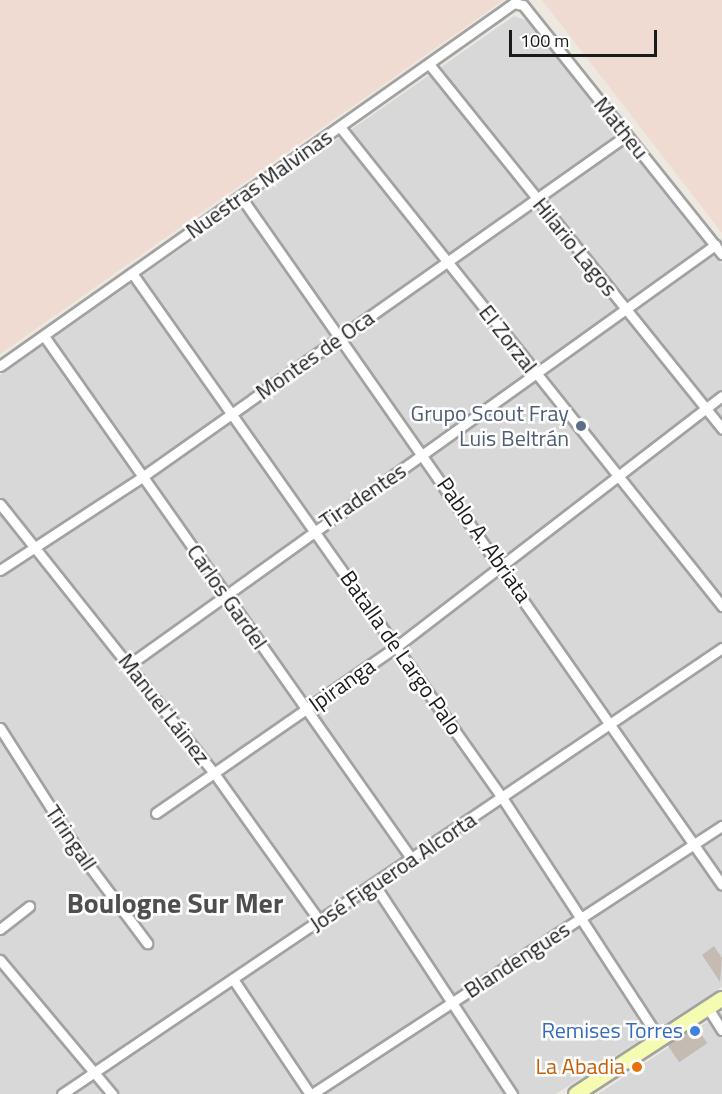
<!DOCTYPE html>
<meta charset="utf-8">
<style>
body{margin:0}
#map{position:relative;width:722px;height:1094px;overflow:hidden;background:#ede9e0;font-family:"Titillium Web",sans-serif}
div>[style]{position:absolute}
.residential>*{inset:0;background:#d9d8d8}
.military>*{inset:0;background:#f0dbd2}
.building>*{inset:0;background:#c4bbb3;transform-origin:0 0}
.roads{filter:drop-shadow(2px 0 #a2a2a2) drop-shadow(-2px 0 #a2a2a2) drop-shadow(0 2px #a2a2a2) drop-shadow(0 -2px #a2a2a2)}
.street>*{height:9px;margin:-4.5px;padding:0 4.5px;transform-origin:4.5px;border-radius:4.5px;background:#fff}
.secondary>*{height:14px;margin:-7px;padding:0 7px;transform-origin:7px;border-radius:7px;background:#f5fbb0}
.dots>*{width:16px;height:16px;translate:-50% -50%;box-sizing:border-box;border:3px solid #fff;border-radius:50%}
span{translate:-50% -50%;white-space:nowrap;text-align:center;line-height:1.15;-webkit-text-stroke:5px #fff;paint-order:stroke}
.street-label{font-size:22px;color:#1b1b1b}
.service-label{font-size:22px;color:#4e5e75}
.right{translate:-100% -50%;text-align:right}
.shop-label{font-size:22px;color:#366cbe}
.food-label{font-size:22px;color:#c56008}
.district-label{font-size:28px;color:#4e4e4e;font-weight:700}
.scale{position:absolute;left:509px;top:30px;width:148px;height:27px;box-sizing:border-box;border:3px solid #1b1b1b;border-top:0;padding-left:8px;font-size:18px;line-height:21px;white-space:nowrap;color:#1b1b1b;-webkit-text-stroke:4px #fff;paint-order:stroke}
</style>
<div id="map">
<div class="residential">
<i style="clip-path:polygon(514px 16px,528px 21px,722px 264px,722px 987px,556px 1094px,0 1094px,0 375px)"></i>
<i style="clip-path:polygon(722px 1012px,722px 1094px,598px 1094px)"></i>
</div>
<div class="military">
<i style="clip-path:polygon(0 0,504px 0,0 354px)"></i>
<i style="clip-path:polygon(542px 0,722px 0,722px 233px)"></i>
</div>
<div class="building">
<i style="clip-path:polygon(714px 946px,722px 958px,720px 982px,702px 955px)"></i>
<i style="left:695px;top:1025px;width:22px;height:34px;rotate:56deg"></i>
</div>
<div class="roads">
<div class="street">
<i style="left:429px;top:64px;width:468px;rotate:51.2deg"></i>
<i style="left:340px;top:127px;width:613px;rotate:51.43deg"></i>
<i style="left:241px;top:197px;width:839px;rotate:55.04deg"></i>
<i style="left:132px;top:273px;width:644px;rotate:54.8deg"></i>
<i style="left:503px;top:799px;width:288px;rotate:56.9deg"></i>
<i style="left:44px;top:336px;width:638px;rotate:54.89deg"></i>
<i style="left:0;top:366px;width:629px;rotate:-35.23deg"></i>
<i style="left:514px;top:3px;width:9px;rotate:13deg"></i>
<i style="left:523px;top:5px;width:319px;rotate:51.4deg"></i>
<i style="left:0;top:504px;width:344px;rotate:51.5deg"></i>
<i style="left:214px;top:773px;width:181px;rotate:54.5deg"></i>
<i style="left:0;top:570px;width:170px;rotate:-33.2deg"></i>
<i style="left:142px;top:477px;width:593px;rotate:-35.19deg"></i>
<i style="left:130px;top:664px;width:720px;rotate:-35.61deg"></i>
<i style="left:0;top:728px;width:147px;rotate:57.5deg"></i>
<i style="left:79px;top:852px;width:114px;rotate:53.2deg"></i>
<i style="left:156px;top:813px;width:292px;rotate:-34.7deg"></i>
<i style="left:396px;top:647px;width:411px;rotate:-37.6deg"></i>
<i style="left:374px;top:884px;width:251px;rotate:56.7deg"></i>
<i style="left:0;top:929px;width:37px;rotate:-38deg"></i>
<i style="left:0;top:960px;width:175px;rotate:50.1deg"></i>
<i style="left:233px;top:979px;width:138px;rotate:56.2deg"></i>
<i style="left:708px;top:1008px;width:26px;rotate:58deg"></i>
<i style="left:62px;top:1094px;width:797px;rotate:-34.05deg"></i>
<i style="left:312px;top:1094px;width:490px;rotate:-33.2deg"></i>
</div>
<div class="secondary">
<i style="left:576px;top:1094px;width:174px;rotate:-33.1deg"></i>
</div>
</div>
<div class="dots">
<i style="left:581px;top:426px;background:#5c6f8a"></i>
<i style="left:695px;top:1031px;background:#3f7fe0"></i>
<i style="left:637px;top:1067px;background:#e8710a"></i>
</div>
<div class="street-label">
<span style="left:621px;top:128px;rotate:51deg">Matheu</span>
<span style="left:259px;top:184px;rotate:-35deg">Nuestras Malvinas</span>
<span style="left:575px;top:247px;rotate:51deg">Hilario Lagos</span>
<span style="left:508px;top:339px;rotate:52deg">El Zorzal</span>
<span style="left:315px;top:355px;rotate:-35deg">Montes de Oca</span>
<span style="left:363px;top:496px;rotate:-34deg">Tiradentes</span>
<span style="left:484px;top:540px;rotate:55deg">Pablo A. Abriata</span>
<span style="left:227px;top:597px;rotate:55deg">Carlos Gardel</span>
<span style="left:401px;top:653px;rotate:55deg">Batalla de Largo Palo</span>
<span style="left:342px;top:685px;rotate:-35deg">Ipiranga</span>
<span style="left:164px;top:709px;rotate:52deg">Manuel Láinez</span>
<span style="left:71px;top:838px;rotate:56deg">Tiringall</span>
<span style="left:393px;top:872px;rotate:-34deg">José Figueroa Alcorta</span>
<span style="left:517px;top:960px;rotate:-33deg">Blandengues</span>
</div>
<div class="service-label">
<span class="right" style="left:569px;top:426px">Grupo Scout Fray<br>Luis Beltrán</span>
</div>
<div class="shop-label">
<span class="right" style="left:683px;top:1031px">Remises Torres</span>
</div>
<div class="food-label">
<span class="right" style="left:625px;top:1067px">La Abadia</span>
</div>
<div class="district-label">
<span style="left:175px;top:903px">Boulogne Sur Mer</span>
</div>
<div class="scale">100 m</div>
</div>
